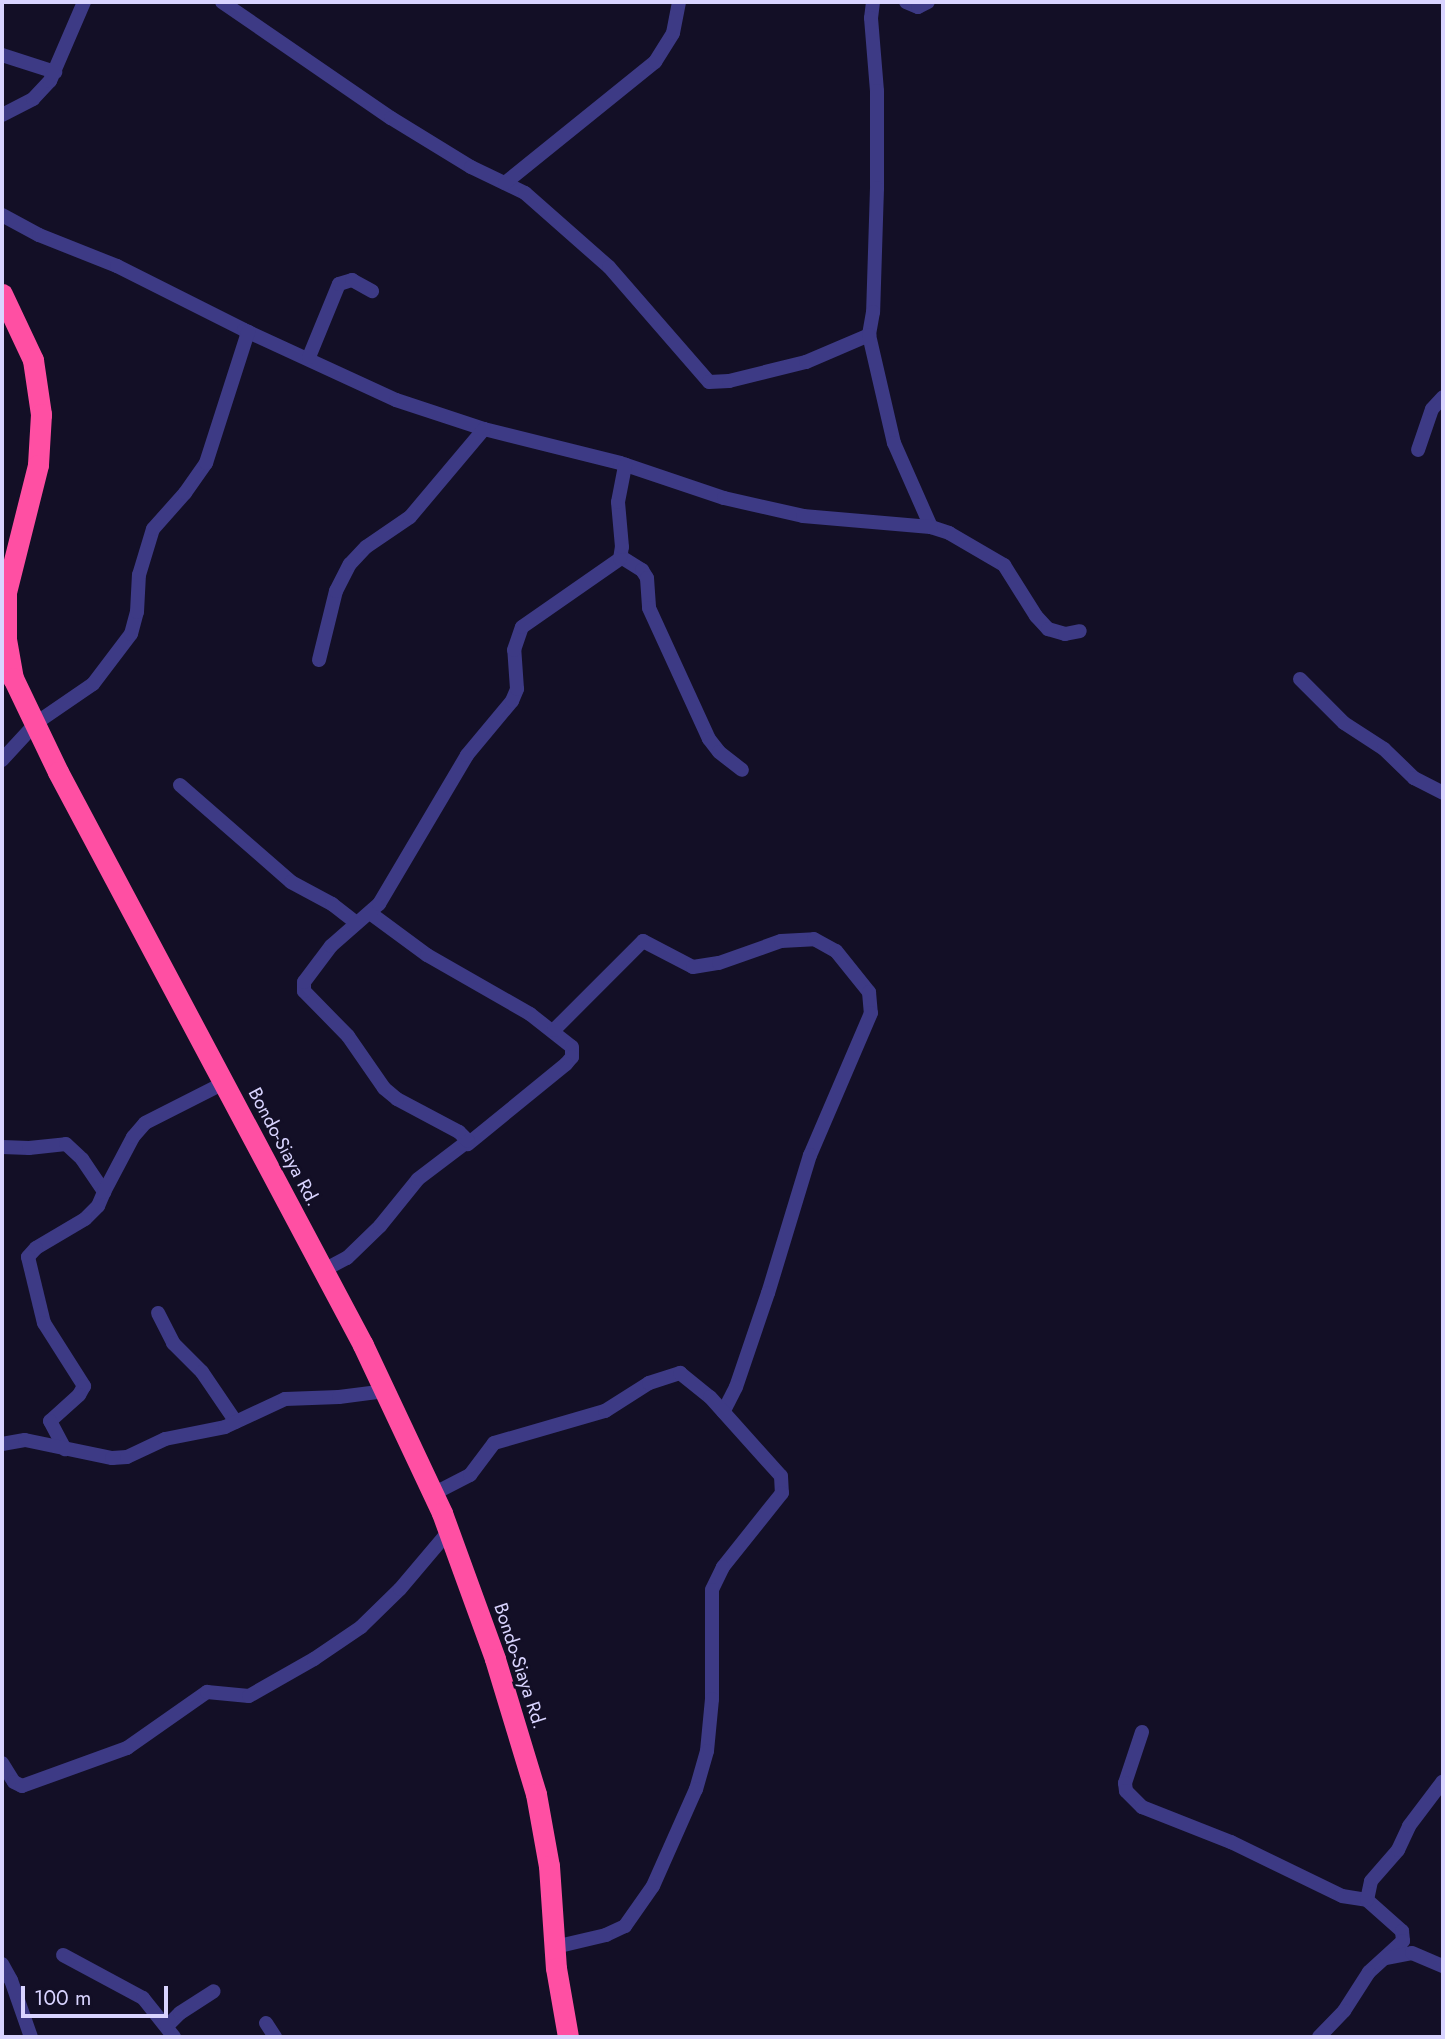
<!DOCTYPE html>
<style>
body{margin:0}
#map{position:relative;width:1445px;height:2039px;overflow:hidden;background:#130f26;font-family:Jost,sans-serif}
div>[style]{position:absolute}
.minor>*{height:14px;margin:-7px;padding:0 7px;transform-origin:7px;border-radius:7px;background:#3d3a85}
.highway>*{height:21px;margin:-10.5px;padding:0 10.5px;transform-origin:10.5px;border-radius:10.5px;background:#ff4fa3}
span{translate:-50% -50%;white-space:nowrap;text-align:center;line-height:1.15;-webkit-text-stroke:5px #130f26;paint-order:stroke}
.street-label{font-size:19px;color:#d9d4ff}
.frame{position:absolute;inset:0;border:4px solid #d9d4ff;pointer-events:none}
.scale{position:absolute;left:21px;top:1986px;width:147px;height:32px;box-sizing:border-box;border:4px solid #d9d4ff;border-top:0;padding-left:9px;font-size:21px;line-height:24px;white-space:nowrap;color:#d9d4ff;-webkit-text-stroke:5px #130f26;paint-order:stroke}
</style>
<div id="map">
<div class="minor">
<i style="left:222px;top:2px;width:205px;rotate:34.5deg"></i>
<i style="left:391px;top:118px;width:94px;rotate:31.5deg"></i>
<i style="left:471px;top:167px;width:60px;rotate:25.7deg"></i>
<i style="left:525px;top:193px;width:112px;rotate:41.4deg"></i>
<i style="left:609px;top:267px;width:152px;rotate:49deg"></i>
<i style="left:709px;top:382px;width:20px;rotate:-3deg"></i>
<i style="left:729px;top:381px;width:79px;rotate:-13.9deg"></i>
<i style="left:806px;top:362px;width:69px;rotate:-23.2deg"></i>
<i style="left:873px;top:2px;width:16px;rotate:97deg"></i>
<i style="left:871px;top:18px;width:73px;rotate:85.3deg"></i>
<i style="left:877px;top:91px;width:97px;rotate:90deg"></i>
<i style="left:877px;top:188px;width:124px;rotate:91.8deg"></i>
<i style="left:873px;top:312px;width:23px;rotate:100deg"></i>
<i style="left:869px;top:335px;width:111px;rotate:77deg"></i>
<i style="left:894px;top:443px;width:92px;rotate:66.2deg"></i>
<i style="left:931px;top:527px;width:19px;rotate:18deg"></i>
<i style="left:949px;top:533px;width:64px;rotate:30.2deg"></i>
<i style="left:1004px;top:565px;width:60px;rotate:57.9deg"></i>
<i style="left:1036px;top:616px;width:18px;rotate:47deg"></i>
<i style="left:1048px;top:629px;width:18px;rotate:16deg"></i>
<i style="left:1065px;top:634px;width:15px;rotate:-11deg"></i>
<i style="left:906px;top:2px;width:13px;rotate:23deg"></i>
<i style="left:918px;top:7px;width:11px;rotate:-27deg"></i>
<i style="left:2px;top:55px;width:56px;rotate:17.8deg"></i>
<i style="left:2px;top:115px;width:35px;rotate:-27deg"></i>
<i style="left:33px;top:99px;width:25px;rotate:-47deg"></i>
<i style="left:50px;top:81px;width:86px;rotate:-66.7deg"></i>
<i style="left:505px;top:183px;width:193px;rotate:-38.9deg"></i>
<i style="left:655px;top:62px;width:34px;rotate:-58deg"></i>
<i style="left:673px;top:33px;width:32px;rotate:-79deg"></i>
<i style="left:2px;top:215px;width:42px;rotate:28.4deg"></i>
<i style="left:39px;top:235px;width:84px;rotate:21.7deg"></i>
<i style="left:117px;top:266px;width:142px;rotate:26.7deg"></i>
<i style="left:244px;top:330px;width:167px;rotate:24.7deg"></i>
<i style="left:396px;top:400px;width:93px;rotate:18.2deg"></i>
<i style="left:484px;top:429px;width:140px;rotate:14deg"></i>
<i style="left:620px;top:463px;width:110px;rotate:18.6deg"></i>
<i style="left:724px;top:498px;width:81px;rotate:12.8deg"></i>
<i style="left:803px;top:516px;width:128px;rotate:4.9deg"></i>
<i style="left:309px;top:357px;width:79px;rotate:-67.7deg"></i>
<i style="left:339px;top:284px;width:14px;rotate:-17deg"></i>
<i style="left:352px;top:280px;width:23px;rotate:29deg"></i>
<i style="left:1418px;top:450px;width:43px;rotate:-71.1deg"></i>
<i style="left:1432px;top:409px;width:16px;rotate:-47deg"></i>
<i style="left:621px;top:557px;width:25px;rotate:32deg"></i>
<i style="left:642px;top:570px;width:9px;rotate:58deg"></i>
<i style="left:647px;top:578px;width:30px;rotate:86deg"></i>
<i style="left:649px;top:608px;width:144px;rotate:65.4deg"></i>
<i style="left:709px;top:739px;width:16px;rotate:52deg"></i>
<i style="left:719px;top:752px;width:29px;rotate:38deg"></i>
<i style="left:319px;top:660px;width:71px;rotate:-76.2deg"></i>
<i style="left:336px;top:591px;width:30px;rotate:-63deg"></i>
<i style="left:350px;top:564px;width:23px;rotate:-47deg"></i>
<i style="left:366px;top:547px;width:53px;rotate:-34.3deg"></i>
<i style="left:410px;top:517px;width:115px;rotate:-49.9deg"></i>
<i style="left:1300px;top:679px;width:62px;rotate:45deg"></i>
<i style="left:1344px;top:723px;width:48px;rotate:33deg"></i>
<i style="left:1384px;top:749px;width:42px;rotate:44deg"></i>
<i style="left:1414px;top:778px;width:33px;rotate:27deg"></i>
<i style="left:2px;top:760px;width:50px;rotate:-47.4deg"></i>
<i style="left:36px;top:723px;width:69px;rotate:-34.4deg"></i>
<i style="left:93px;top:684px;width:63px;rotate:-52.8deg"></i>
<i style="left:131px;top:634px;width:23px;rotate:-75deg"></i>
<i style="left:137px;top:612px;width:37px;rotate:-87deg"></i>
<i style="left:139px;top:575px;width:48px;rotate:-73.1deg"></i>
<i style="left:153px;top:529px;width:48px;rotate:-48.4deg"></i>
<i style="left:185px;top:493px;width:37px;rotate:-55deg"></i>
<i style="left:206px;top:463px;width:138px;rotate:-72.2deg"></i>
<i style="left:180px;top:785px;width:147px;rotate:41.1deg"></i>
<i style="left:291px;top:882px;width:47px;rotate:28.2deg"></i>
<i style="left:332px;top:904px;width:31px;rotate:38deg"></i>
<i style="left:370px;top:913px;width:71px;rotate:36.4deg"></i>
<i style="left:427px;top:955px;width:119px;rotate:29.8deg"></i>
<i style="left:530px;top:1014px;width:53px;rotate:38.2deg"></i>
<i style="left:572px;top:1047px;width:10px;rotate:90deg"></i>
<i style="left:572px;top:1057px;width:9px;rotate:131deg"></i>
<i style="left:566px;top:1064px;width:127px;rotate:140.8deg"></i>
<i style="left:554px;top:1030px;width:126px;rotate:-45deg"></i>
<i style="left:643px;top:941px;width:56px;rotate:27.5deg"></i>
<i style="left:693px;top:967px;width:26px;rotate:-9deg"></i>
<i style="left:719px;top:963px;width:66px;rotate:-19.5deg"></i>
<i style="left:781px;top:941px;width:33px;rotate:-3deg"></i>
<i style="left:814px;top:939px;width:25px;rotate:29deg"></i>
<i style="left:836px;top:951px;width:53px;rotate:51.2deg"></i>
<i style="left:869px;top:992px;width:21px;rotate:85deg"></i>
<i style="left:871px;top:1013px;width:155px;rotate:113.2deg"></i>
<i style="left:810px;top:1155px;width:144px;rotate:106.9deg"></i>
<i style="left:768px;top:1293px;width:99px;rotate:108.8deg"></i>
<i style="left:736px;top:1387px;width:28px;rotate:117deg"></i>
<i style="left:2px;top:1147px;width:27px;rotate:2deg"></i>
<i style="left:29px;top:1148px;width:37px;rotate:-6deg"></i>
<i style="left:66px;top:1144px;width:22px;rotate:43deg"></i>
<i style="left:82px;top:1159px;width:40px;rotate:56deg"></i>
<i style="left:104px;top:1192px;width:15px;rotate:113deg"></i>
<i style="left:98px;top:1206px;width:18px;rotate:135deg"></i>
<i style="left:85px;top:1219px;width:57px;rotate:149.4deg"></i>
<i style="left:36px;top:1248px;width:12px;rotate:132deg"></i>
<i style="left:28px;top:1257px;width:68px;rotate:76.4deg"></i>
<i style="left:44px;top:1323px;width:75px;rotate:57.6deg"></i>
<i style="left:84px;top:1386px;width:10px;rotate:119deg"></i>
<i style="left:79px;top:1395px;width:39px;rotate:138deg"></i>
<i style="left:50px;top:1421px;width:32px;rotate:62deg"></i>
<i style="left:104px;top:1192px;width:62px;rotate:-62.2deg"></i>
<i style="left:133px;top:1137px;width:18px;rotate:-49deg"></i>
<i style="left:145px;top:1123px;width:89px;rotate:-26.9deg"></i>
<i style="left:324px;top:1270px;width:26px;rotate:-28deg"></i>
<i style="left:347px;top:1258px;width:46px;rotate:-44.1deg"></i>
<i style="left:380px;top:1226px;width:60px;rotate:-51deg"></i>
<i style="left:418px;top:1179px;width:63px;rotate:-37.2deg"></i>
<i style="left:468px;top:1141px;width:13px;rotate:-135deg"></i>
<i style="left:459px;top:1132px;width:70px;rotate:-152deg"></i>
<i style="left:397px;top:1099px;width:17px;rotate:-140deg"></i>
<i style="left:384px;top:1088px;width:63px;rotate:-124.7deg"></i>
<i style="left:348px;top:1036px;width:63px;rotate:-134.4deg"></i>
<i style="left:304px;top:991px;width:9px;rotate:-90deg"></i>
<i style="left:304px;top:982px;width:45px;rotate:-53.1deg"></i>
<i style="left:331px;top:946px;width:64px;rotate:-41.2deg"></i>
<i style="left:379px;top:904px;width:173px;rotate:-59.4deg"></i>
<i style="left:467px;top:755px;width:70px;rotate:-50.2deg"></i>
<i style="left:512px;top:701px;width:13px;rotate:-67deg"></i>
<i style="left:517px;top:689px;width:39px;rotate:-94deg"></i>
<i style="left:514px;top:650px;width:24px;rotate:-71deg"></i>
<i style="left:522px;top:627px;width:119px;rotate:-34.8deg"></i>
<i style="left:620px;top:559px;width:12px;rotate:-81deg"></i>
<i style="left:622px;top:547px;width:45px;rotate:-95.1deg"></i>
<i style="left:618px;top:502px;width:38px;rotate:-79deg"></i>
<i style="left:158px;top:1313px;width:34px;rotate:63deg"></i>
<i style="left:173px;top:1343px;width:41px;rotate:45deg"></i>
<i style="left:202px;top:1372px;width:60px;rotate:55.8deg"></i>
<i style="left:2px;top:1444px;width:23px;rotate:-10deg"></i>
<i style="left:25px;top:1440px;width:89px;rotate:11.7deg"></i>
<i style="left:112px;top:1458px;width:15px;rotate:-4deg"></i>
<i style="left:127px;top:1457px;width:42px;rotate:-25.3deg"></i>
<i style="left:165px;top:1439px;width:61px;rotate:-11.3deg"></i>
<i style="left:225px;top:1427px;width:66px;rotate:-25deg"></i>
<i style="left:285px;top:1399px;width:54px;rotate:-2.1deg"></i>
<i style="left:339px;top:1397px;width:46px;rotate:-7.4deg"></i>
<i style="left:433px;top:1494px;width:42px;rotate:-27.2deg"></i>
<i style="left:470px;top:1475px;width:40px;rotate:-53deg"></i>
<i style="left:494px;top:1443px;width:116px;rotate:-16.1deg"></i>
<i style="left:605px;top:1411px;width:52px;rotate:-32.5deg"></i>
<i style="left:649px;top:1383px;width:33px;rotate:-18deg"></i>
<i style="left:680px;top:1373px;width:38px;rotate:39deg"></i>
<i style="left:710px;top:1397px;width:106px;rotate:48.1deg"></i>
<i style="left:781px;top:1476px;width:17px;rotate:87deg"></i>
<i style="left:782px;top:1493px;width:95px;rotate:128.6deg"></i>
<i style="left:723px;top:1567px;width:25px;rotate:116deg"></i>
<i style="left:712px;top:1590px;width:109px;rotate:90deg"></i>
<i style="left:712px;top:1699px;width:52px;rotate:95.5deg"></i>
<i style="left:707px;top:1751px;width:40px;rotate:106deg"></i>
<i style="left:696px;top:1789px;width:106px;rotate:113.9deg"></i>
<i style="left:653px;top:1886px;width:49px;rotate:125deg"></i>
<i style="left:625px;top:1926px;width:21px;rotate:155deg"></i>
<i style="left:606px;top:1935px;width:52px;rotate:166.8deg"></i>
<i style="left:1142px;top:1732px;width:54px;rotate:108.4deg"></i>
<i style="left:1125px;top:1783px;width:8px;rotate:83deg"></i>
<i style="left:1126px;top:1791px;width:23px;rotate:45deg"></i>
<i style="left:1142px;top:1807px;width:96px;rotate:21.5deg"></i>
<i style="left:1231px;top:1842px;width:123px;rotate:25.9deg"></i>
<i style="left:1342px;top:1896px;width:25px;rotate:9deg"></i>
<i style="left:1367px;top:1900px;width:47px;rotate:41.5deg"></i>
<i style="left:1402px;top:1931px;width:10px;rotate:84deg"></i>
<i style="left:1403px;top:1941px;width:46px;rotate:137.6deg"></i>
<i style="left:1369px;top:1972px;width:46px;rotate:122.7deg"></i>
<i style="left:1344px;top:2011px;width:36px;rotate:134deg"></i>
<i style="left:2px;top:1763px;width:22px;rotate:58deg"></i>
<i style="left:14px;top:1782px;width:9px;rotate:27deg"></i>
<i style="left:22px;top:1786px;width:112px;rotate:-19.9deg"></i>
<i style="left:127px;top:1748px;width:98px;rotate:-35deg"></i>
<i style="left:207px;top:1692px;width:42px;rotate:5.4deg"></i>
<i style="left:249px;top:1696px;width:75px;rotate:-29.6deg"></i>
<i style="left:314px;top:1659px;width:57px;rotate:-34.2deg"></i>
<i style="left:361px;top:1627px;width:54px;rotate:-44.3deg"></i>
<i style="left:400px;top:1589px;width:76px;rotate:-49.8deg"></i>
<i style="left:1367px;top:1900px;width:19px;rotate:-78deg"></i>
<i style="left:1371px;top:1881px;width:41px;rotate:-48.9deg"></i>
<i style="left:1398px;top:1850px;width:26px;rotate:-65deg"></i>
<i style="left:1409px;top:1826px;width:56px;rotate:-52.9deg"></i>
<i style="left:63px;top:1955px;width:91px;rotate:28.3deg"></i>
<i style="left:143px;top:1998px;width:50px;rotate:51.5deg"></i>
<i style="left:1387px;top:1958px;width:25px;rotate:-11deg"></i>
<i style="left:1412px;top:1953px;width:34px;rotate:23deg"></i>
<i style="left:2px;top:1964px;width:18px;rotate:61deg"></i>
<i style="left:11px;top:1980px;width:60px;rotate:70.7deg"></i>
<i style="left:266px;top:2023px;width:17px;rotate:57deg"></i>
<i style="left:167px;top:2026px;width:18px;rotate:-45deg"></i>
<i style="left:180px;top:2013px;width:40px;rotate:-32.9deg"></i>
</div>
<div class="highway">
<i style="left:2px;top:294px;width:73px;rotate:64.8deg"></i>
<i style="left:33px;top:360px;width:55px;rotate:81.6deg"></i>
<i style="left:41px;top:414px;width:51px;rotate:93.4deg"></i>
<i style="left:38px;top:465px;width:131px;rotate:104.1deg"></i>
<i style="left:6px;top:592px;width:47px;rotate:90deg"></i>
<i style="left:6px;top:639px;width:40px;rotate:80deg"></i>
<i style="left:13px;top:678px;width:104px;rotate:64.4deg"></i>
<i style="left:58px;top:772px;width:649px;rotate:61.97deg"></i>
<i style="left:363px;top:1345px;width:186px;rotate:64.8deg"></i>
<i style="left:442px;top:1513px;width:155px;rotate:70deg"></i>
<i style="left:495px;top:1659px;width:141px;rotate:73.1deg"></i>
<i style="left:536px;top:1794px;width:73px;rotate:79.8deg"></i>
<i style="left:549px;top:1866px;width:102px;rotate:86.1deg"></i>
<i style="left:556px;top:1968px;width:70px;rotate:80.1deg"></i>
</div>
<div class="street-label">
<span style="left:284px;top:1147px;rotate:62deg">Bondo-Siaya Rd.</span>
<span style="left:520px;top:1666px;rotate:72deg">Bondo-Siaya Rd.</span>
</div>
<div class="frame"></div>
<div class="scale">100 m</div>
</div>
